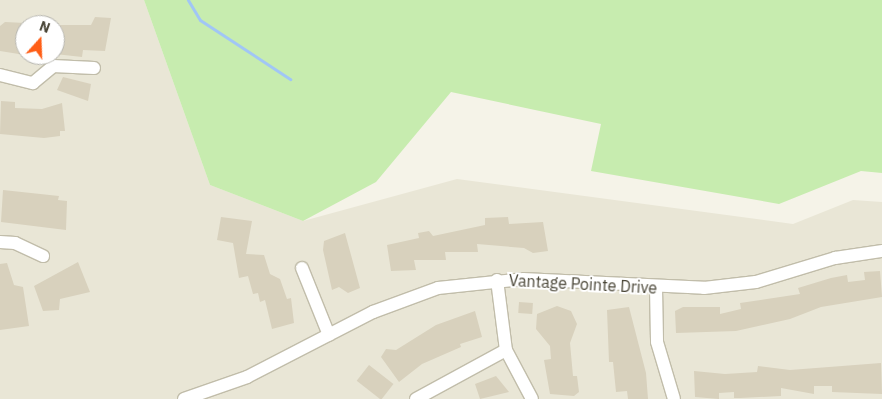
<!DOCTYPE html>
<style>
body{margin:0}
#map{position:relative;width:882px;height:399px;overflow:hidden;background:#f5f3e8;font-family:"IBM Plex Sans",sans-serif}
div>[style]{position:absolute}
.residential>*{inset:0;background:#e9e6d6}
.green>*{inset:0;background:#c7ecaf}
.stream>*{height:3px;margin:-1.5px;padding:0 1.5px;transform-origin:1.5px;border-radius:1.5px;background:#a1c6f5}
.building>*{inset:0;background:#d8d1bd;transform-origin:0 0}
.roads{filter:drop-shadow(1px 0 #c1bdaa) drop-shadow(-1px 0 #c1bdaa) drop-shadow(0 1px #c1bdaa) drop-shadow(0 -1px #c1bdaa)}
.minor>*{height:12px;margin:-6px;padding:0 6px;transform-origin:6px;border-radius:6px;background:#fff}
span{translate:-50% -50%;white-space:nowrap;text-align:center;line-height:1.15;-webkit-text-stroke:4px #fff;paint-order:stroke}
.street-label{font-size:16px;color:#494536}
.north{position:absolute;left:15px;top:15px;width:50px;height:50px;box-sizing:border-box;background:#fff;border:1px solid #b6b5af;border-radius:50%;rotate:20deg;font-size:14px;font-weight:700;line-height:20px;text-align:center;color:#494536}
.north::after{content:'';display:block;margin:auto;width:18px;height:22px;background:#ff5e16;clip-path:polygon(50% 0,100% 100%,50% 72%,0 100%)}
</style>
<div id="map">
<div class="residential">
<i style="clip-path:polygon(evenodd,0 0,144px 0,210px 185px,303px 221px,457px 179px,793px 224px,853px 200px,882px 202px,882px 399px,0 399px,0 0,25px 25px,55px 25px,55px 55px,25px 55px,25px 25px)"></i>
</div>
<div class="green">
<i style="clip-path:polygon(144px 0,882px 0,882px 173px,861px 171px,779px 204px,591px 171px,601px 124px,451px 92px,376px 182px,303px 221px,210px 185px)"></i>
</div>
<div class="stream">
<i style="left:188px;top:0;width:23px;rotate:59deg"></i>
<i style="left:200px;top:20px;width:108px;rotate:33.2deg"></i>
</div>
<div class="building">
<i style="clip-path:polygon(95px 17px,111px 18px,105px 51px,83px 50px,82px 57px,55px 54px,55px 25px,91px 25px)"></i>
<i style="clip-path:polygon(5px 22px,25px 23px,25px 55px,0 51px,0 26px)"></i>
<i style="clip-path:polygon(63px 77px,91px 84px,88px 101px,57px 90px)"></i>
<i style="clip-path:polygon(1px 101px,15px 102px,15px 108px,42px 109px,62px 103px,65px 131px,60px 131px,60px 136px,44px 138px,0 134px)"></i>
<i style="clip-path:polygon(3px 190px,59px 196px,58px 200px,67px 201px,66px 230px,1px 222px)"></i>
<i style="clip-path:polygon(221px 217px,252px 221px,246px 254px,264px 255px,270px 274px,280px 279px,287px 299px,291px 298px,294px 323px,272px 329px,265px 300px,260px 302px,258px 293px,253px 294px,248px 276px,239px 278px,233px 243px,217px 240px)"></i>
<i style="clip-path:polygon(508px 217px,509px 224px,543px 222px,548px 251px,533px 253px,524px 248px,477px 244px,478px 252px,445px 252px,446px 260px,414px 260px,416px 270px,391px 271px,387px 245px,419px 238px,418px 233px,429px 231px,433px 236px,485px 225px,485px 218px)"></i>
<i style="clip-path:polygon(345px 233px,360px 288px,348px 293px,339px 287px,332px 290px,323px 250px,324px 241px)"></i>
<i style="clip-path:polygon(78px 262px,90px 292px,60px 299px,59px 310px,43px 311px,34px 286px)"></i>
<i style="clip-path:polygon(7px 263px,14px 285px,23px 287px,29px 326px,0 330px,0 264px)"></i>
<i style="clip-path:polygon(880px 271px,882px 297px,821px 307px,790px 319px,736px 331px,676px 333px,675px 311px,683px 307px,720px 307px,720px 314px,741px 309px,740px 303px,800px 294px,798px 288px,831px 278px,847px 275px,848px 282px,865px 280px,864px 272px)"></i>
<i style="left:519px;top:302px;width:14px;height:11px;rotate:4deg"></i>
<i style="clip-path:polygon(557px 306px,571px 311px,577px 324px,570px 343px,573px 376px,577px 376px,579px 392px,574px 396px,550px 394px,544px 360px,551px 359px,550px 346px,536px 329px,537px 314px)"></i>
<i style="clip-path:polygon(629px 307px,646px 373px,648px 399px,628px 399px,627px 391px,616px 392px,613px 362px,609px 362px,607px 310px)"></i>
<i style="clip-path:polygon(475px 311px,482px 337px,460px 344px,461px 347px,422px 364px,399px 382px,381px 357px,386px 349px,396px 350px,436px 325px)"></i>
<i style="clip-path:polygon(881px 363px,882px 394px,832px 392px,832px 386px,814px 386px,814px 394px,781px 388px,781px 396px,740px 398px,734px 398px,734px 392px,719px 393px,719px 399px,695px 397px,694px 371px,725px 374px,757px 372px,758px 366px,790px 370px)"></i>
<i style="left:369px;top:365px;width:31px;height:20px;rotate:38deg"></i>
<i style="clip-path:polygon(496px 376px,509px 392px,480px 399px,475px 384px)"></i>
</div>
<div class="roads">
<div class="minor">
<i style="left:0;top:75px;width:34px;rotate:14deg"></i>
<i style="left:33px;top:83px;width:26px;rotate:-40deg"></i>
<i style="left:53px;top:66px;width:41px;rotate:2.8deg"></i>
<i style="left:0;top:242px;width:15px;rotate:4deg"></i>
<i style="left:15px;top:243px;width:31px;rotate:25deg"></i>
<i style="left:302px;top:268px;width:72px;rotate:68.1deg"></i>
<i style="left:497px;top:280px;width:71px;rotate:82.7deg"></i>
<i style="left:506px;top:350px;width:55px;rotate:62deg"></i>
<i style="left:656px;top:288px;width:54px;rotate:88.9deg"></i>
<i style="left:657px;top:342px;width:59px;rotate:73.4deg"></i>
<i style="left:184px;top:399px;width:67px;rotate:-19.2deg"></i>
<i style="left:247px;top:377px;width:142px;rotate:-27.3deg"></i>
<i style="left:373px;top:312px;width:69px;rotate:-20.3deg"></i>
<i style="left:438px;top:288px;width:85px;rotate:-6deg"></i>
<i style="left:523px;top:279px;width:181px;rotate:2.8deg"></i>
<i style="left:704px;top:288px;width:52px;rotate:-6.6deg"></i>
<i style="left:756px;top:282px;width:83px;rotate:-16.9deg"></i>
<i style="left:835px;top:258px;width:48px;rotate:-8.5deg"></i>
<i style="left:416px;top:399px;width:102px;rotate:-28.6deg"></i>
</div>
</div>
<div class="street-label">
<span style="left:583px;top:284px;rotate:3deg">Vantage Pointe Drive</span>
</div>
<div class="north">N</div>
</div>
